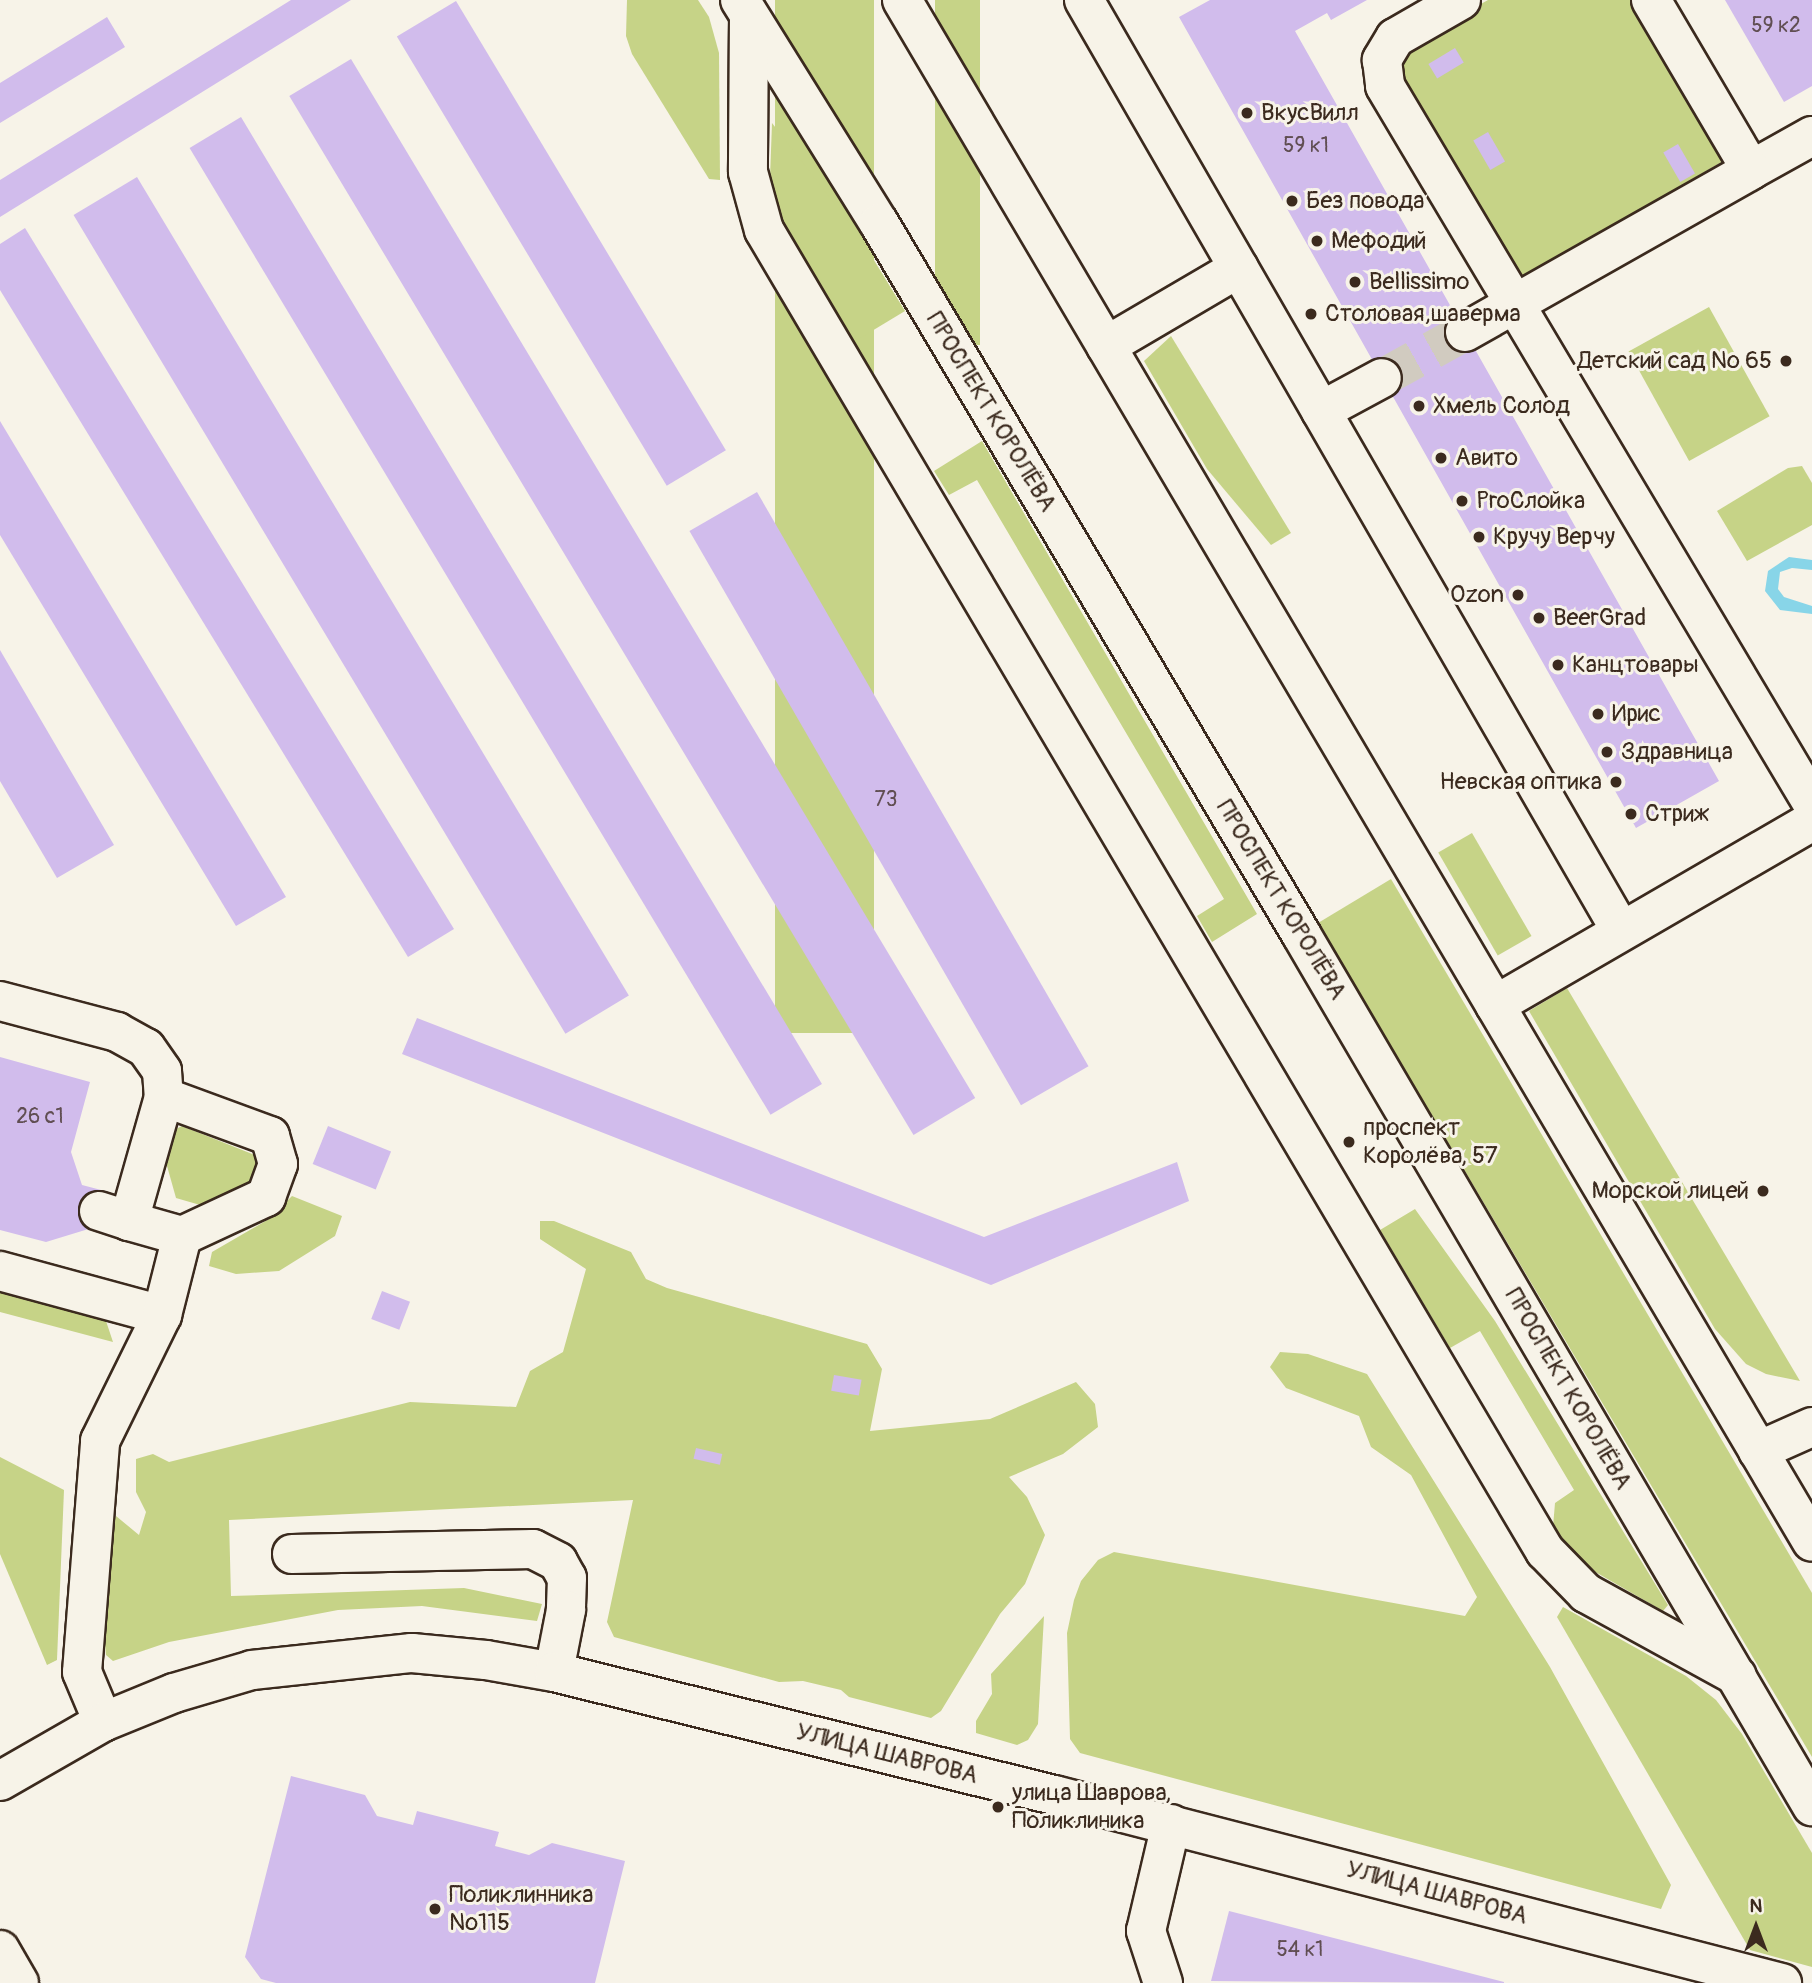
<!DOCTYPE html>
<meta charset="utf-8">
<style>
body{margin:0}
#map{position:relative;width:1812px;height:1983px;overflow:hidden;background:#f7f3e8;font-family:Pangolin,sans-serif}
div>[style]{position:absolute}
.green>*{inset:0;background:#c6d387;transform-origin:0 0}
.water>*{inset:0;background:#88d5e8}
.building>*{inset:0;background:#d1bcec;transform-origin:0 0}
.minor-tunnel>*{height:38px;margin-top:-19px;transform-origin:0;background:repeating-linear-gradient(90deg,#d1cbc0 0 38px,transparent 0 57px)}
.roads{filter:drop-shadow(2px 0 #3b2a1e) drop-shadow(-2px 0 #3b2a1e) drop-shadow(0 2px #3b2a1e) drop-shadow(0 -2px #3b2a1e)}
.minor>*{height:38px;margin:-19px;padding:0 19px;transform-origin:19px;border-radius:19px;background:#f7f3e8}
.dots>*{width:19px;height:19px;translate:-50% -50%;box-sizing:border-box;border:4px solid #f7f3e8;border-radius:50%}
span{translate:-50% -50%;white-space:nowrap;text-align:center;line-height:1.15;-webkit-text-stroke:6px #f7f3e8;paint-order:stroke}
.number-label{font-size:21px;color:#604e52}
.number-label span{-webkit-text-stroke-width:0}
.poi-label{font-size:24px;color:#3b2a1e}
.left{translate:0 -50%;text-align:left}
.right{translate:-100% -50%;text-align:right}
.street-label{font-size:24px;color:#3b2a1e}
.north{position:absolute;left:1721px;top:1892px;width:70px;height:70px;-webkit-text-stroke:5px #f7f3e8;paint-order:stroke;rotate:0deg;font-size:19px;font-weight:700;line-height:28px;text-align:center;color:#3b2a1e}
.north::after{content:'';display:block;margin:auto;width:24px;height:32px;background:#3b2a1e;clip-path:polygon(50% 0,100% 100%,50% 72%,0 100%)}
</style>
<div id="map">
<div class="green">
<i style="clip-path:polygon(627px 0,698px 0,709px 17px,719px 53px,720px 180px,709px 179px,632px 54px,626px 36px)"></i>
<i style="left:775px;top:0;width:99px;height:1033px"></i>
<i style="left:935px;top:0;width:45px;height:345px"></i>
<i style="clip-path:polygon(1488px 0,1633px 0,1727px 159px,1521px 278px,1400px 84px,1401px 54px,1412px 43px)"></i>
<i style="clip-path:polygon(772px 123px,858px 234px,905px 311px,857px 340px,777px 202px,770px 178px)"></i>
<i style="left:1709px;top:307px;width:125px;height:92px;rotate:61deg"></i>
<i style="clip-path:polygon(1171px 336px,1291px 533px,1271px 545px,1207px 469px,1144px 361px)"></i>
<i style="clip-path:polygon(982px 441px,1257px 914px,1212px 942px,1197px 916px,1224px 899px,977px 480px,949px 495px,934px 471px)"></i>
<i style="clip-path:polygon(1802px 466px,1812px 483px,1812px 525px,1747px 561px,1717px 511px,1788px 468px)"></i>
<i style="left:1472px;top:833px;width:119px;height:39px;rotate:60deg"></i>
<i style="clip-path:polygon(1391px 879px,1812px 1593px,1812px 1757px,1318px 923px)"></i>
<i style="clip-path:polygon(1567px 988px,1800px 1381px,1766px 1374px,1746px 1364px,1715px 1329px,1529px 1011px)"></i>
<i style="clip-path:polygon(182px 1126px,257px 1156px,259px 1171px,254px 1185px,207px 1207px,176px 1198px,167px 1166px,166px 1134px)"></i>
<i style="clip-path:polygon(292px 1196px,342px 1216px,335px 1236px,279px 1271px,236px 1274px,209px 1266px,212px 1252px,269px 1219px)"></i>
<i style="clip-path:polygon(1415px 1209px,1495px 1321px,1668px 1605px,1663px 1611px,1585px 1566px,1553px 1527px,1555px 1503px,1574px 1490px,1480px 1331px,1450px 1348px,1380px 1230px)"></i>
<i style="clip-path:polygon(540px 1221px,554px 1221px,631px 1252px,646px 1279px,667px 1288px,867px 1344px,882px 1369px,870px 1431px,990px 1419px,1076px 1382px,1095px 1404px,1098px 1427px,1063px 1454px,1009px 1477px,1027px 1497px,1045px 1535px,1025px 1584px,1000px 1614px,941px 1711px,931px 1718px,849px 1697px,841px 1690px,803px 1681px,779px 1682px,614px 1637px,607px 1622px,633px 1500px,229px 1520px,231px 1596px,464px 1588px,542px 1604px,537px 1621px,422px 1606px,338px 1610px,169px 1642px,113px 1661px,106px 1655px,102px 1614px,108px 1536px,116px 1516px,139px 1535px,146px 1512px,136px 1492px,136px 1459px,153px 1454px,169px 1462px,410px 1402px,516px 1407px,530px 1371px,563px 1352px,586px 1269px,540px 1239px)"></i>
<i style="clip-path:polygon(0 1291px,106px 1321px,113px 1342px,0 1312px)"></i>
<i style="clip-path:polygon(1280px 1352px,1308px 1354px,1367px 1374px,1550px 1667px,1671px 1885px,1661px 1909px,1080px 1753px,1070px 1739px,1067px 1633px,1074px 1600px,1081px 1581px,1098px 1560px,1114px 1552px,1465px 1616px,1477px 1597px,1411px 1475px,1371px 1447px,1359px 1416px,1286px 1388px,1270px 1367px)"></i>
<i style="clip-path:polygon(0 1457px,64px 1490px,57px 1660px,47px 1665px,0 1554px)"></i>
<i style="clip-path:polygon(1563px 1607px,1686px 1676px,1716px 1700px,1742px 1734px,1812px 1853px,1812px 1967px,1750px 1950px,1557px 1617px)"></i>
<i style="clip-path:polygon(1044px 1616px,1038px 1724px,1028px 1740px,1017px 1745px,976px 1733px,976px 1721px,992px 1694px,991px 1674px)"></i>
</div>
<div class="water">
<i style="clip-path:polygon(1789px 557px,1812px 560px,1812px 570px,1792px 568px,1780px 572px,1778px 589px,1784px 597px,1812px 606px,1812px 614px,1780px 610px,1765px 591px,1768px 571px)"></i>
</div>
<div class="building">
<i style="clip-path:polygon(291px 0,351px 0,0 217px,0 180px)"></i>
<i style="clip-path:polygon(1210px 0,1367px 0,1331px 20px,1327px 13px,1295px 31px,1719px 781px,1636px 828px,1179px 17px)"></i>
<i style="clip-path:polygon(1725px 0,1812px 0,1812px 86px,1784px 102px)"></i>
<i style="left:456px;top:1px;width:524px;height:69px;rotate:59deg"></i>
<i style="clip-path:polygon(107px 17px,125px 47px,0 123px,0 83px)"></i>
<i style="left:1455px;top:48px;width:17px;height:31px;rotate:59deg"></i>
<i style="left:351px;top:59px;width:1212px;height:72px;rotate:59deg"></i>
<i style="left:241px;top:117px;width:1128px;height:60px;rotate:59deg"></i>
<i style="left:1488px;top:132px;width:34px;height:17px;rotate:60deg"></i>
<i style="left:1678px;top:144px;width:34px;height:17px;rotate:60deg"></i>
<i style="left:137px;top:177px;width:955px;height:74px;rotate:59deg"></i>
<i style="clip-path:polygon(25px 228px,454px 929px,408px 957px,0 290px,0 244px)"></i>
<i style="clip-path:polygon(0 421px,286px 897px,236px 926px,0 535px)"></i>
<i style="left:757px;top:492px;width:663px;height:78px;rotate:60deg"></i>
<i style="clip-path:polygon(0 650px,114px 845px,57px 878px,0 781px)"></i>
<i style="clip-path:polygon(417px 1018px,984px 1237px,1177px 1162px,1189px 1201px,991px 1285px,402px 1054px)"></i>
<i style="clip-path:polygon(0 1057px,90px 1082px,71px 1152px,82px 1185px,105px 1191px,95px 1227px,46px 1242px,0 1230px)"></i>
<i style="left:328px;top:1126px;width:68px;height:41px;rotate:22deg"></i>
<i style="left:382px;top:1291px;width:30px;height:30px;rotate:21deg"></i>
<i style="left:834px;top:1375px;width:28px;height:16px;rotate:10deg"></i>
<i style="left:696px;top:1448px;width:27px;height:11px;rotate:13deg"></i>
<i style="clip-path:polygon(291px 1776px,365px 1795px,377px 1816px,413px 1825px,417px 1811px,499px 1832px,495px 1846px,529px 1855px,552px 1843px,625px 1861px,595px 1983px,276px 1983px,261px 1979px,245px 1957px)"></i>
<i style="clip-path:polygon(1229px 1911px,1504px 1982px,1504px 1983px,1211px 1981px)"></i>
</div>
<div class="minor-tunnel">
<i style="left:1382px;top:378px;width:95px;rotate:-29deg"></i>
</div>
<div class="roads">
<div class="minor">
<i style="left:740px;top:0;width:263px;rotate:58.1deg"></i>
<i style="left:879px;top:223px;width:827px;rotate:59.31deg"></i>
<i style="left:1301px;top:934px;width:1011px;rotate:59.63deg"></i>
<i style="left:902px;top:0;width:1790px;rotate:59.45deg"></i>
<i style="left:1084px;top:0;width:1075px;rotate:60.02deg"></i>
<i style="left:1461px;top:0;width:76px;rotate:150.1deg"></i>
<i style="left:1395px;top:38px;width:26px;rotate:121deg"></i>
<i style="left:1382px;top:60px;width:26px;rotate:83deg"></i>
<i style="left:1385px;top:86px;width:835px;rotate:59.22deg"></i>
<i style="left:1651px;top:0;width:197px;rotate:59.5deg"></i>
<i style="left:1751px;top:170px;width:70px;rotate:-29.1deg"></i>
<i style="left:749px;top:16px;width:156px;rotate:90.4deg"></i>
<i style="left:748px;top:172px;width:60px;rotate:74.6deg"></i>
<i style="left:764px;top:230px;width:1535px;rotate:59.41deg"></i>
<i style="left:1545px;top:1551px;width:59px;rotate:45.7deg"></i>
<i style="left:1586px;top:1593px;width:172px;rotate:28.8deg"></i>
<i style="left:1465px;top:332px;width:329px;rotate:-29.5deg"></i>
<i style="left:1106px;top:346px;width:154px;rotate:-30.4deg"></i>
<i style="left:1321px;top:411px;width:69px;rotate:-28.4deg"></i>
<i style="left:0;top:1001px;width:121px;rotate:14.8deg"></i>
<i style="left:117px;top:1032px;width:33px;rotate:29deg"></i>
<i style="left:146px;top:1048px;width:28px;rotate:55deg"></i>
<i style="left:162px;top:1071px;width:26px;rotate:86deg"></i>
<i style="left:164px;top:1097px;width:129px;rotate:105.8deg"></i>
<i style="left:129px;top:1221px;width:55px;rotate:15.8deg"></i>
<i style="left:1495px;top:1005px;width:367px;rotate:-30.1deg"></i>
<i style="left:99px;top:1211px;width:32px;rotate:18deg"></i>
<i style="left:0;top:1271px;width:168px;rotate:15.2deg"></i>
<i style="left:1758px;top:1451px;width:59px;rotate:-24deg"></i>
<i style="left:292px;top:1554px;width:241px;rotate:-1.2deg"></i>
<i style="left:533px;top:1549px;width:28px;rotate:27deg"></i>
<i style="left:558px;top:1562px;width:18px;rotate:61deg"></i>
<i style="left:567px;top:1578px;width:32px;rotate:92deg"></i>
<i style="left:566px;top:1610px;width:63px;rotate:101deg"></i>
<i style="left:103px;top:1722px;width:54px;rotate:-112.8deg"></i>
<i style="left:82px;top:1672px;width:232px;rotate:-85.5deg"></i>
<i style="left:100px;top:1441px;width:140px;rotate:-63.8deg"></i>
<i style="left:162px;top:1315px;width:81px;rotate:-75.8deg"></i>
<i style="left:182px;top:1236px;width:93px;rotate:-24.9deg"></i>
<i style="left:266px;top:1197px;width:35px;rotate:-70deg"></i>
<i style="left:278px;top:1164px;width:29px;rotate:-106deg"></i>
<i style="left:270px;top:1136px;width:113px;rotate:-159.8deg"></i>
<i style="left:0;top:1781px;width:119px;rotate:-29.8deg"></i>
<i style="left:103px;top:1722px;width:77px;rotate:-22.2deg"></i>
<i style="left:174px;top:1693px;width:81px;rotate:-16.4deg"></i>
<i style="left:252px;top:1670px;width:161px;rotate:-6.1deg"></i>
<i style="left:412px;top:1653px;width:74px;rotate:5.4deg"></i>
<i style="left:486px;top:1660px;width:69px;rotate:10deg"></i>
<i style="left:554px;top:1672px;width:515px;rotate:13.82deg"></i>
<i style="left:1054px;top:1795px;width:752px;rotate:14.48deg"></i>
<i style="left:0;top:1950px;width:38px;rotate:60deg"></i>
<i style="left:1163px;top:1983px;width:55px;rotate:-108.1deg"></i>
<i style="left:1146px;top:1931px;width:110px;rotate:-76.8deg"></i>
</div>
</div>
<div class="dots">
<i style="left:1247px;top:113px;background:#3b2a1e"></i>
<i style="left:1292px;top:201px;background:#3b2a1e"></i>
<i style="left:1317px;top:241px;background:#3b2a1e"></i>
<i style="left:1355px;top:282px;background:#3b2a1e"></i>
<i style="left:1311px;top:314px;background:#3b2a1e"></i>
<i style="left:1786px;top:361px;background:#3b2a1e"></i>
<i style="left:1419px;top:406px;background:#3b2a1e"></i>
<i style="left:1441px;top:458px;background:#3b2a1e"></i>
<i style="left:1462px;top:501px;background:#3b2a1e"></i>
<i style="left:1479px;top:537px;background:#3b2a1e"></i>
<i style="left:1518px;top:595px;background:#3b2a1e"></i>
<i style="left:1539px;top:618px;background:#3b2a1e"></i>
<i style="left:1558px;top:665px;background:#3b2a1e"></i>
<i style="left:1598px;top:714px;background:#3b2a1e"></i>
<i style="left:1607px;top:752px;background:#3b2a1e"></i>
<i style="left:1616px;top:782px;background:#3b2a1e"></i>
<i style="left:1631px;top:814px;background:#3b2a1e"></i>
<i style="left:1349px;top:1142px;background:#3b2a1e"></i>
<i style="left:1763px;top:1191px;background:#3b2a1e"></i>
<i style="left:998px;top:1807px;background:#3b2a1e"></i>
<i style="left:435px;top:1909px;background:#3b2a1e"></i>
</div>
<div class="number-label">
<span style="left:1776px;top:26px">59 к2</span>
<span style="left:1306px;top:146px">59 к1</span>
<span style="left:886px;top:800px">73</span>
<span style="left:40px;top:1117px">26 c1</span>
<span style="left:1300px;top:1950px">54 к1</span>
</div>
<div class="poi-label">
<span class="left" style="left:1261px;top:113px">ВкусВилл</span>
<span class="left" style="left:1306px;top:201px">Без повода</span>
<span class="left" style="left:1331px;top:241px">Мефодий</span>
<span class="left" style="left:1369px;top:282px">Bellissimo</span>
<span class="left" style="left:1325px;top:314px">Столовая,шаверма</span>
<span class="right" style="left:1772px;top:361px">Детский сад № 65</span>
<span class="left" style="left:1433px;top:406px">Хмель Солод</span>
<span class="left" style="left:1455px;top:458px">Авито</span>
<span class="left" style="left:1476px;top:501px">ProСлойка</span>
<span class="left" style="left:1493px;top:537px">Кручу Верчу</span>
<span class="right" style="left:1504px;top:595px">Ozon</span>
<span class="left" style="left:1553px;top:618px">BeerGrad</span>
<span class="left" style="left:1572px;top:665px">Канцтовары</span>
<span class="left" style="left:1612px;top:714px">Ирис</span>
<span class="left" style="left:1621px;top:752px">Здравница</span>
<span class="right" style="left:1602px;top:782px">Невская оптика</span>
<span class="left" style="left:1645px;top:814px">Стриж</span>
<span class="left" style="left:1363px;top:1142px">проспект<br>Королёва, 57</span>
<span class="right" style="left:1749px;top:1191px">Морской лицей</span>
<span class="left" style="left:1012px;top:1807px">улица Шаврова,<br>Поликлиника</span>
<span class="left" style="left:449px;top:1909px">Поликлинника<br>№115</span>
</div>
<div class="street-label">
<span style="left:991px;top:412px;rotate:59deg">ПРОСПЕКТ КОРОЛЁВА</span>
<span style="left:1281px;top:900px;rotate:59deg">ПРОСПЕКТ КОРОЛЁВА</span>
<span style="left:1568px;top:1389px;rotate:60deg">ПРОСПЕКТ КОРОЛЁВА</span>
<span style="left:887px;top:1754px;rotate:14deg">УЛИЦА ШАВРОВА</span>
<span style="left:1437px;top:1893px;rotate:15deg">УЛИЦА ШАВРОВА</span>
</div>
<div class="north">N</div>
</div>
